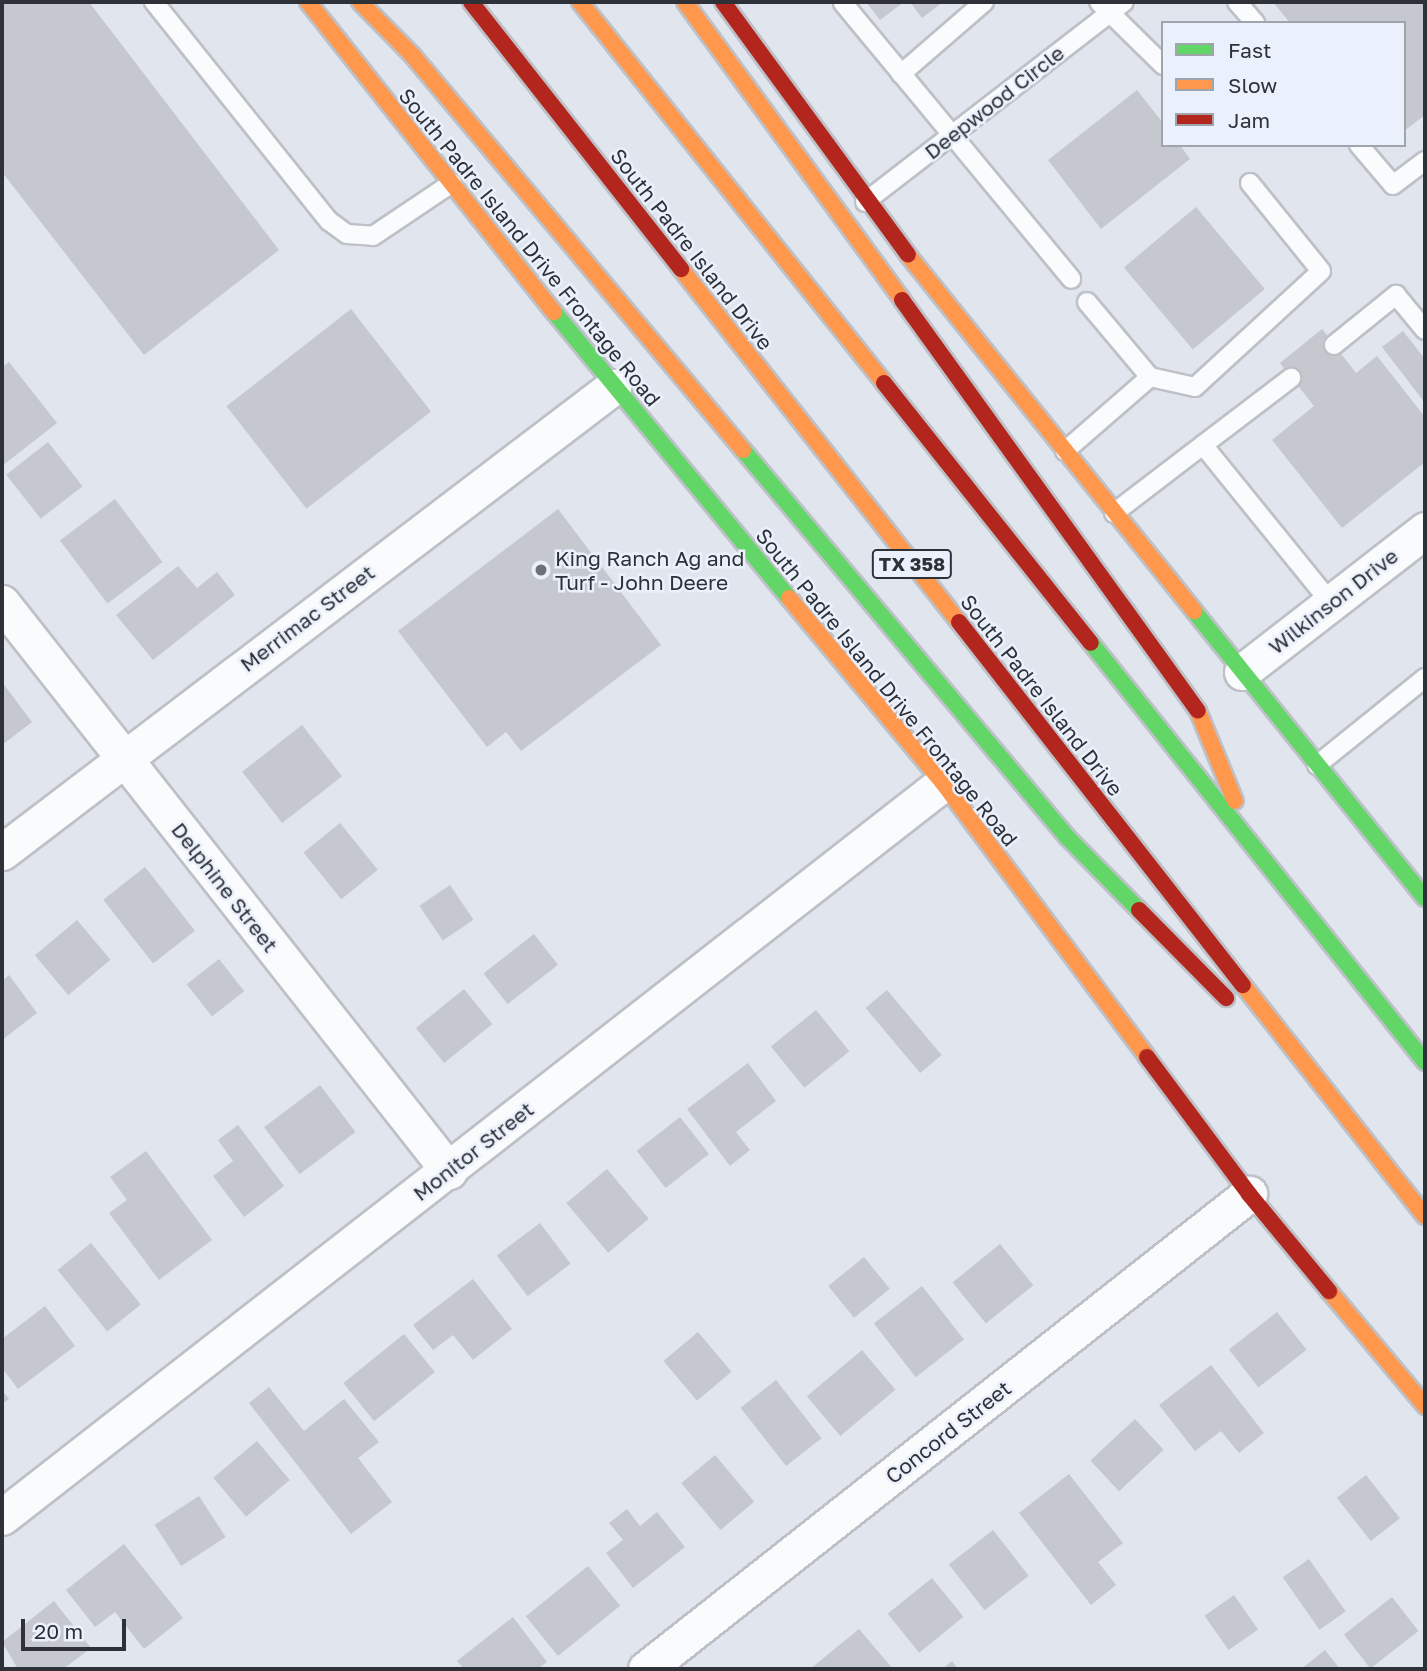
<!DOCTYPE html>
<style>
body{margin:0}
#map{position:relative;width:1427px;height:1671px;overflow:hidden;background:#e1e5ed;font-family:"Golos Text",sans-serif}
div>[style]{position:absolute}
.building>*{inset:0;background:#c5c8cf;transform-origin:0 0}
.roads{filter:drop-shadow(2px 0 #bdc1c7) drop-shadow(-2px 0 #bdc1c7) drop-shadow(0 2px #bdc1c7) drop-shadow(0 -2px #bdc1c7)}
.lane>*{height:18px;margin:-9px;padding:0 9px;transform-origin:9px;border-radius:9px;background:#fafbfc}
.street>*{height:35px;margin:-17.5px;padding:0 17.5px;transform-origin:17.5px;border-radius:17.5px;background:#fafbfc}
.fast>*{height:16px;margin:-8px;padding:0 8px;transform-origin:8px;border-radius:8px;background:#63d668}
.slow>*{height:16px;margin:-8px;padding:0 8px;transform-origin:8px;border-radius:8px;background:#ff974d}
.jam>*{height:16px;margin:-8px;padding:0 8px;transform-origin:8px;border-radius:8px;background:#b3261e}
.dots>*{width:19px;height:19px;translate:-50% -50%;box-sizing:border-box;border:4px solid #ebf1fc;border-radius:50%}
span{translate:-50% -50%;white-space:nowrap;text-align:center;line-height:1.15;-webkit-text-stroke:5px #ebf1fc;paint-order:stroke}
.shield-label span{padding:2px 5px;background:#ebf1fc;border:2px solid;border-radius:5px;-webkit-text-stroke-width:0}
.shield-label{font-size:19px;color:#2e3137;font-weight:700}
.street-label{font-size:21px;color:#2e3137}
.poi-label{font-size:21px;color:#2e3137}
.left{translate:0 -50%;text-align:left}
.frame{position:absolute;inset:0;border:4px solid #2e3137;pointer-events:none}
.legend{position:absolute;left:1161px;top:21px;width:245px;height:126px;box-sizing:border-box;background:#ebf1fc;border:2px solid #9fa4ad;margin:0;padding:9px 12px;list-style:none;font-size:21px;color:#2e3137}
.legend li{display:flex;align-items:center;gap:14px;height:35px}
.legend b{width:35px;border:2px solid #9fa4ad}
.scale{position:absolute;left:21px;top:1619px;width:105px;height:32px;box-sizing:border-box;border:4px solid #2e3137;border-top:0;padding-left:9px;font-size:21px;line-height:24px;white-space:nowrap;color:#2e3137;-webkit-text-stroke:5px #ebf1fc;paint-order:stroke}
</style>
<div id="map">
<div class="building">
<i style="clip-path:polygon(2px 2px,89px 2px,279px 250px,144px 355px,2px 172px)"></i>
<i style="clip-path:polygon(866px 2px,904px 2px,880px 20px)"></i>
<i style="clip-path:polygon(910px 2px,943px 2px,922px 18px)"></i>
<i style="clip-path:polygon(1273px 2px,1425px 2px,1425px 115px,1404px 131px,1404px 23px,1290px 23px)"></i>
<i style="clip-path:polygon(1137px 90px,1163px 123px,1163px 145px,1180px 145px,1190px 159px,1101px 229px,1048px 160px)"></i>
<i style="left:1196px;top:207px;width:107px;height:94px;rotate:50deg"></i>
<i style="left:351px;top:309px;width:130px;height:158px;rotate:52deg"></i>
<i style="clip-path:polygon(1322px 329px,1356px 373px,1377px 356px,1425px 417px,1425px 462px,1342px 528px,1272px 440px,1314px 406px,1280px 363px)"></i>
<i style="clip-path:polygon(1403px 331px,1425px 359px,1425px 403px,1382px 347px)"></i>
<i style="clip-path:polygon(9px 362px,57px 423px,2px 466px,2px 367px)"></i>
<i style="left:48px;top:442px;width:56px;height:53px;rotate:52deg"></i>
<i style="left:115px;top:499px;width:79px;height:69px;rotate:53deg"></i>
<i style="clip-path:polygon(558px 509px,661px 645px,521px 751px,506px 732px,487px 747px,398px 631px)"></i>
<i style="clip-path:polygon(178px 566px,197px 588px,217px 572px,235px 595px,153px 660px,116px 615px)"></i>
<i style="clip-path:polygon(2px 682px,32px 722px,2px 745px)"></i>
<i style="left:302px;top:725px;width:65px;height:76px;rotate:52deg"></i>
<i style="left:340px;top:823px;width:60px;height:47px;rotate:51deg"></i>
<i style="left:145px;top:867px;width:81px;height:53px;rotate:52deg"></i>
<i style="left:450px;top:885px;width:42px;height:37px;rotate:56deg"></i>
<i style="left:77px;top:920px;width:52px;height:55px;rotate:50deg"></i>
<i style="left:534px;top:934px;width:39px;height:64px;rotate:52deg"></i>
<i style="left:219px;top:959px;width:41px;height:41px;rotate:52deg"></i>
<i style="clip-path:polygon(9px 975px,37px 1013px,2px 1040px,2px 981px)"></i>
<i style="left:464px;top:989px;width:45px;height:62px;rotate:51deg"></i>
<i style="left:887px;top:990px;width:85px;height:28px;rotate:50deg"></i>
<i style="left:816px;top:1010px;width:53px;height:58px;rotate:51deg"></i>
<i style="clip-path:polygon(748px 1063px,776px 1101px,736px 1132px,750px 1150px,730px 1166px,687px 1109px)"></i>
<i style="left:320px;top:1085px;width:59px;height:70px;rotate:53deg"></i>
<i style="left:680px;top:1117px;width:47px;height:55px;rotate:52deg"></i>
<i style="clip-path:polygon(238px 1125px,284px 1186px,244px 1217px,213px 1176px,233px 1161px,218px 1140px)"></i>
<i style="clip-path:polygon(146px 1151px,212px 1240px,159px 1280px,109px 1213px,127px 1200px,110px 1177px)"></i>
<i style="left:607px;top:1169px;width:65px;height:53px;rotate:50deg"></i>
<i style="left:540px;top:1223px;width:51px;height:54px;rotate:53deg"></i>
<i style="left:91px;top:1243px;width:79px;height:43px;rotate:51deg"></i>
<i style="left:1000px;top:1244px;width:53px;height:61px;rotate:51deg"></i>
<i style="left:864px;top:1257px;width:41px;height:46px;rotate:51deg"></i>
<i style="clip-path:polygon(473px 1279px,512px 1329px,473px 1360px,453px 1335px,433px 1350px,413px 1325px)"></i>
<i style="left:922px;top:1286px;width:68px;height:61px;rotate:52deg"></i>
<i style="clip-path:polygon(45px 1306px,75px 1346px,18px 1389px,2px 1368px,2px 1339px)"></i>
<i style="left:1277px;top:1312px;width:48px;height:61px;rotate:52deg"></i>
<i style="left:698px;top:1332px;width:52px;height:45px;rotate:50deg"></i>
<i style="left:404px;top:1334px;width:49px;height:78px;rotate:51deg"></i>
<i style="left:862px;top:1350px;width:52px;height:72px;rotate:50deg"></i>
<i style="clip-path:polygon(1211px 1365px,1264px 1433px,1239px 1453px,1221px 1431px,1195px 1451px,1159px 1405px)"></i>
<i style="left:776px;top:1380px;width:74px;height:45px;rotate:52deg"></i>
<i style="clip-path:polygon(269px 1387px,304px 1431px,344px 1399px,379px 1442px,358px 1458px,392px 1502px,351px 1534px,249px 1403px)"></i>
<i style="clip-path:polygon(2px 1390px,9px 1399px,2px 1404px)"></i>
<i style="left:1135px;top:1419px;width:42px;height:61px;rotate:47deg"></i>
<i style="left:257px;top:1441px;width:51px;height:57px;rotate:50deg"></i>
<i style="left:715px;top:1455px;width:61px;height:44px;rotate:50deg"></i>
<i style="clip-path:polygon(1069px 1474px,1123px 1543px,1098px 1562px,1116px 1585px,1091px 1605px,1019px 1513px)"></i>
<i style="left:1366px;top:1475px;width:55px;height:37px;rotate:52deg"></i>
<i style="left:199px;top:1496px;width:49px;height:53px;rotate:57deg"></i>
<i style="clip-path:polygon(627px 1509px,640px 1526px,657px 1512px,685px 1547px,633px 1588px,606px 1553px,623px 1540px,609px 1523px)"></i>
<i style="left:993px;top:1530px;width:58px;height:56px;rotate:52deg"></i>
<i style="clip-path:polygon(124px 1544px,183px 1618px,144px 1649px,115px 1612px,95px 1627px,66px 1590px)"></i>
<i style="left:1309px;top:1559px;width:64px;height:32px;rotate:55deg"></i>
<i style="left:588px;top:1566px;width:51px;height:80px;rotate:51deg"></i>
<i style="left:932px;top:1578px;width:50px;height:57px;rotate:51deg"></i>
<i style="left:1234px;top:1595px;width:42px;height:36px;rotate:55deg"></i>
<i style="left:1392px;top:1597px;width:43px;height:61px;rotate:52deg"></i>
<i style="clip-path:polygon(54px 1601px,91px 1648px,63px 1669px,18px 1669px,2px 1642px)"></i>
<i style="clip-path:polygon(513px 1617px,547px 1662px,537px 1669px,464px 1669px,457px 1661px)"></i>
<i style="clip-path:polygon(859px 1629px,893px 1669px,810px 1669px)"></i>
<i style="clip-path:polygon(1325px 1650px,1340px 1669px,1301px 1669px)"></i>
<i style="clip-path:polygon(952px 1661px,958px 1669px,942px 1669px)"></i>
</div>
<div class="roads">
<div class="lane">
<i style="left:154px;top:2px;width:280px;rotate:51.4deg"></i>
<i style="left:329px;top:221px;width:22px;rotate:36deg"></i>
<i style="left:347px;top:234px;width:26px;rotate:4deg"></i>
<i style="left:373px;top:236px;width:95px;rotate:-33.9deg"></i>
<i style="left:1099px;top:2px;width:90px;rotate:44.5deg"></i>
<i style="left:1237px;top:2px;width:28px;rotate:49deg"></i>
<i style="left:843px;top:3px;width:358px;rotate:50.4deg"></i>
<i style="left:901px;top:74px;width:110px;rotate:-40.9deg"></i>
<i style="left:1359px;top:145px;width:52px;rotate:49.6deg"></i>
<i style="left:1393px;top:185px;width:40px;rotate:-37deg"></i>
<i style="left:865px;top:202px;width:327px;rotate:-37.7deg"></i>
<i style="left:1087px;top:302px;width:98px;rotate:50deg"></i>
<i style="left:1334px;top:345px;width:80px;rotate:-38.9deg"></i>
<i style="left:1396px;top:295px;width:45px;rotate:50.4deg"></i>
<i style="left:1203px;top:445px;width:111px;rotate:-37.3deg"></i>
<i style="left:1065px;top:451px;width:113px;rotate:-41deg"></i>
<i style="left:1150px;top:377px;width:46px;rotate:12.5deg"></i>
<i style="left:1195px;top:387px;width:171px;rotate:-42.6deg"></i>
<i style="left:1321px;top:271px;width:113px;rotate:-128.9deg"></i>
<i style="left:1114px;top:513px;width:112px;rotate:-37.4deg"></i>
<i style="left:1203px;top:445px;width:203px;rotate:51deg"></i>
<i style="left:1317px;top:765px;width:139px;rotate:-38.9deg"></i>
</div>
<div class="street">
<i style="left:2px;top:603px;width:723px;rotate:51.8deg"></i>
<i style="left:1242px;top:672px;width:232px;rotate:-37.8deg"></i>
<i style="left:2px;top:852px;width:768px;rotate:-37.27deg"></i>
<i style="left:2px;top:1517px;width:1193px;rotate:-37.95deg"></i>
<i style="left:646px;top:1669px;width:768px;rotate:-38.23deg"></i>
</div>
<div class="fast">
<i style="left:554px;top:312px;width:370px;rotate:50.6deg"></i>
<i style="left:743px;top:450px;width:505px;rotate:50.06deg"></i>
<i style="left:1067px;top:837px;width:103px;rotate:45.4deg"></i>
<i style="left:1194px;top:611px;width:368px;rotate:51.2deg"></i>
<i style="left:1091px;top:643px;width:536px;rotate:51.44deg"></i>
</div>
<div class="slow">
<i style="left:308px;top:2px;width:396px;rotate:51.6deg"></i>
<i style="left:360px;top:2px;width:76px;rotate:45.5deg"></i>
<i style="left:413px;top:56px;width:514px;rotate:50.05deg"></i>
<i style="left:580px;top:2px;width:487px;rotate:51.4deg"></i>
<i style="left:685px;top:2px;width:369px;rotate:53.9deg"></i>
<i style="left:908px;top:255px;width:457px;rotate:51.2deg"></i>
<i style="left:681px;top:269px;width:449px;rotate:51.8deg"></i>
<i style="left:789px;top:598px;width:241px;rotate:50.2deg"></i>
<i style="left:943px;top:783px;width:342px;rotate:53.3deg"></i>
<i style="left:1198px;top:711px;width:97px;rotate:67.7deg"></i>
<i style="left:1243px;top:985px;width:294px;rotate:51.8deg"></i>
<i style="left:1329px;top:1291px;width:150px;rotate:50.1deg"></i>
</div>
<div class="jam">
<i style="left:471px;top:2px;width:340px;rotate:51.8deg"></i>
<i style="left:723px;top:2px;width:313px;rotate:53.8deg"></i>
<i style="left:902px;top:300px;width:506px;rotate:54.24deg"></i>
<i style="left:884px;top:383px;width:332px;rotate:51.5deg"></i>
<i style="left:959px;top:622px;width:461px;rotate:52deg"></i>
<i style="left:1139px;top:910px;width:124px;rotate:45.3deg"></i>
<i style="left:1147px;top:1057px;width:171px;rotate:53.3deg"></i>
<i style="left:1249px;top:1194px;width:126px;rotate:50.5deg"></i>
</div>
</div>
<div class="dots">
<i style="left:541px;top:570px;background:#6d7077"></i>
</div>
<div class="shield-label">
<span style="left:912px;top:564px">TX 358</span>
</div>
<div class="street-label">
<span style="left:994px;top:102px;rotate:-38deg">Deepwood Circle</span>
<span style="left:530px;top:247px;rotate:51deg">South Padre Island Drive Frontage Road</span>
<span style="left:692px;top:249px;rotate:52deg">South Padre Island Drive</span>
<span style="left:1333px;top:601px;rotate:-38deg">Wilkinson Drive</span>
<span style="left:307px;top:618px;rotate:-37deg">Merrimac Street</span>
<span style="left:887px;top:687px;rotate:51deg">South Padre Island Drive Frontage Road</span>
<span style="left:1042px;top:695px;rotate:52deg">South Padre Island Drive</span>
<span style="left:225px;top:887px;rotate:52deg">Delphine Street</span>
<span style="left:473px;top:1151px;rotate:-38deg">Monitor Street</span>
<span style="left:948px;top:1432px;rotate:-38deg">Concord Street</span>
</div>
<div class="poi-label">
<span class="left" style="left:555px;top:570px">King Ranch Ag and<br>Turf - John Deere</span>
</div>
<div class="frame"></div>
<ul class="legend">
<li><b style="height:9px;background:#63d668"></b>Fast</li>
<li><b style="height:9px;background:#ff974d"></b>Slow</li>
<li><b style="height:9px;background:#b3261e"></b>Jam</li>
</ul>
<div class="scale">20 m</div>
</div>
